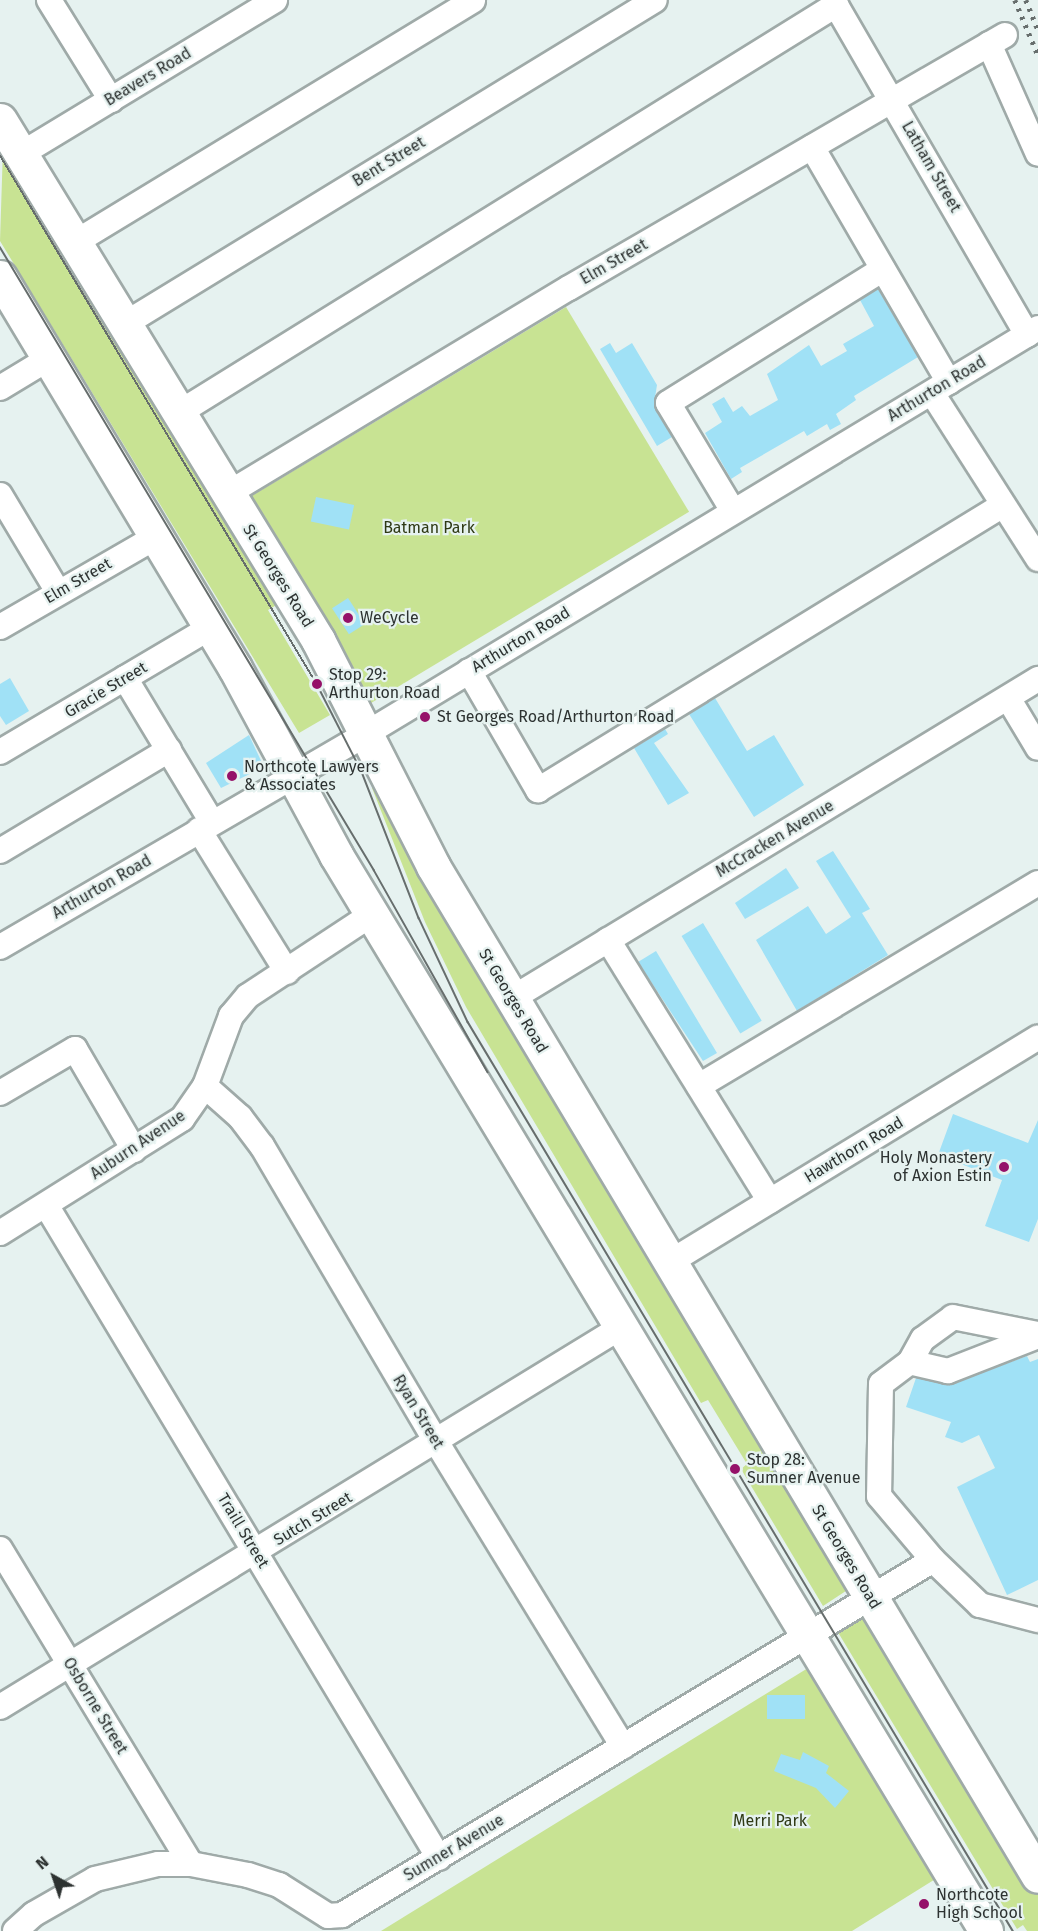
<!DOCTYPE html>
<style>
body{margin:0}
#map{position:relative;width:1038px;height:1931px;overflow:hidden;background:#e6f2f0;font-family:"Fira Sans",sans-serif}
div>[style]{position:absolute}
.green>*{inset:0;background:#c8e393;transform-origin:0 0}
.building>*{inset:0;background:#a0e1f6;transform-origin:0 0}
.roads{filter:drop-shadow(2px 0 #9faaa8) drop-shadow(-2px 0 #9faaa8) drop-shadow(0 2px #9faaa8) drop-shadow(0 -2px #9faaa8)}
.minor>*{height:24px;margin:-12px;padding:0 12px;transform-origin:12px;border-radius:12px;background:#fff}
.highway>*{height:33px;margin:-16.5px;padding:0 16.5px;transform-origin:16.5px;border-radius:16.5px;background:#fff}
.tram>*{height:1.5px;margin:-0.75px;padding:0 0.75px;transform-origin:0.75px;border-radius:0.75px;background:#676e6d}
.rail>*{height:4.5px;margin-top:-2.25px;transform-origin:0;background:repeating-linear-gradient(90deg,#676e6d 0 3px,transparent 0 9px)}
.dots>*{width:16px;height:16px;translate:-50% -50%;box-sizing:border-box;border:3px solid #e6f2f0;border-radius:50%}
span{translate:-50% -50%;white-space:nowrap;text-align:center;line-height:1.15;-webkit-text-stroke:4.5px #e6f2f0;paint-order:stroke}
.street-label{font-size:16px;color:#2d3231}
.park-label{font-size:16px;color:#2e3914}
.poi-label{font-size:16px;color:#2d3231}
.left{translate:0 -50%;text-align:left}
.right{translate:-100% -50%;text-align:right}
.north{position:absolute;left:24px;top:1847px;width:60px;height:60px;-webkit-text-stroke:4px #e6f2f0;paint-order:stroke;rotate:320deg;font-size:16px;font-weight:700;line-height:24px;text-align:center;color:#2d3231}
.north::after{content:'';display:block;margin:auto;width:21px;height:27px;background:#2d3231;clip-path:polygon(50% 0,100% 100%,50% 72%,0 100%)}
</style>
<div id="map">
<div class="green">
<i style="clip-path:polygon(3px 148px,280px 603px,268px 610px,330px 715px,299px 733px,0 241px)"></i>
<i style="left:566px;top:307px;width:239px;height:372px;rotate:59deg"></i>
<i style="clip-path:polygon(376px 786px,855px 1585px,823px 1606px,741px 1469px,747px 1464px,708px 1400px,701px 1403px,466px 1007px,425px 922px,372px 788px)"></i>
<i style="clip-path:polygon(869px 1610px,1038px 1891px,1038px 1931px,1027px 1931px,1023px 1925px,1017px 1929px,836px 1629px)"></i>
<i style="clip-path:polygon(808px 1668px,937px 1878px,852px 1931px,381px 1931px)"></i>
</div>
<div class="building">
<i style="clip-path:polygon(878px 289px,918px 357px,854px 396px,856px 400px,836px 414px,841px 424px,830px 430px,827px 424px,807px 436px,804px 431px,740px 468px,742px 472px,731px 479px,705px 433px,722px 422px,712px 404px,724px 397px,733px 412px,742px 406px,750px 416px,778px 400px,767px 374px,809px 345px,821px 366px,847px 351px,843px 344px,874px 326px,860px 300px)"></i>
<i style="clip-path:polygon(610px 343px,616px 353px,632px 343px,657px 385px,654px 404px,672px 437px,657px 446px,600px 349px)"></i>
<i style="left:316px;top:497px;width:39px;height:25px;rotate:12deg"></i>
<i style="left:348px;top:598px;width:31px;height:19px;rotate:57deg"></i>
<i style="clip-path:polygon(10px 678px,29px 711px,6px 725px,0 716px,0 684px)"></i>
<i style="clip-path:polygon(715px 698px,747px 751px,774px 735px,804px 785px,754px 817px,689px 714px)"></i>
<i style="clip-path:polygon(665px 729px,668px 734px,654px 743px,689px 793px,668px 805px,634px 748px)"></i>
<i style="clip-path:polygon(249px 735px,264px 767px,221px 788px,206px 763px)"></i>
<i style="clip-path:polygon(833px 851px,870px 909px,862px 913px,888px 955px,797px 1011px,756px 940px,808px 906px,826px 934px,851px 917px,816px 861px)"></i>
<i style="clip-path:polygon(786px 868px,799px 888px,745px 919px,735px 903px)"></i>
<i style="left:703px;top:923px;width:114px;height:25px;rotate:59deg"></i>
<i style="clip-path:polygon(656px 951px,717px 1053px,703px 1061px,638px 962px)"></i>
<i style="clip-path:polygon(953px 1114px,1028px 1143px,1038px 1120px,1038px 1219px,1029px 1242px,985px 1226px,1002px 1180px,938px 1155px)"></i>
<i style="clip-path:polygon(1027px 1356px,1030px 1362px,1038px 1359px,1038px 1580px,1007px 1595px,957px 1487px,995px 1468px,979px 1435px,962px 1443px,945px 1437px,951px 1422px,906px 1407px,916px 1378px,952px 1384px)"></i>
<i style="left:767px;top:1695px;width:38px;height:24px"></i>
<i style="clip-path:polygon(803px 1752px,829px 1766px,826px 1773px,849px 1791px,835px 1808px,816px 1788px,774px 1771px,781px 1754px,800px 1760px)"></i>
</div>
<div class="roads">
<div class="minor">
<i style="left:49px;top:0;width:118px;rotate:58.2deg"></i>
<i style="left:833px;top:0;width:387px;rotate:59.9deg"></i>
<i style="left:989px;top:44px;width:120px;rotate:66deg"></i>
<i style="left:812px;top:147px;width:272px;rotate:59.8deg"></i>
<i style="left:21px;top:154px;width:297px;rotate:-31.2deg"></i>
<i style="left:74px;top:243px;width:467px;rotate:-31.3deg"></i>
<i style="left:123px;top:325px;width:623px;rotate:-31.42deg"></i>
<i style="left:0;top:388px;width:56px;rotate:-31.1deg"></i>
<i style="left:932px;top:393px;width:197px;rotate:57.4deg"></i>
<i style="left:177px;top:414px;width:776px;rotate:-31.83deg"></i>
<i style="left:227px;top:494px;width:399px;rotate:-31.1deg"></i>
<i style="left:569px;top:288px;width:504px;rotate:-30.13deg"></i>
<i style="left:0;top:495px;width:113px;rotate:59.1deg"></i>
<i style="left:733px;top:511px;width:126px;rotate:-121deg"></i>
<i style="left:668px;top:403px;width:253px;rotate:-31.9deg"></i>
<i style="left:0;top:627px;width:180px;rotate:-30deg"></i>
<i style="left:469px;top:671px;width:138px;rotate:59.9deg"></i>
<i style="left:538px;top:790px;width:545px;rotate:-31.5deg"></i>
<i style="left:125px;top:678px;width:168px;rotate:58.9deg"></i>
<i style="left:1008px;top:698px;width:58px;rotate:59deg"></i>
<i style="left:0;top:752px;width:245px;rotate:-30.6deg"></i>
<i style="left:199px;top:830px;width:167px;rotate:58.2deg"></i>
<i style="left:0;top:851px;width:197px;rotate:-30.9deg"></i>
<i style="left:608px;top:940px;width:307px;rotate:58.2deg"></i>
<i style="left:0;top:947px;width:404px;rotate:-30.2deg"></i>
<i style="left:349px;top:744px;width:805px;rotate:-31.12deg"></i>
<i style="left:511px;top:999px;width:617px;rotate:-31.27deg"></i>
<i style="left:205px;top:1086px;width:47px;rotate:41.5deg"></i>
<i style="left:240px;top:1117px;width:36px;rotate:53deg"></i>
<i style="left:262px;top:1146px;width:345px;rotate:59.5deg"></i>
<i style="left:437px;top:1443px;width:356px;rotate:58.5deg"></i>
<i style="left:699px;top:1086px;width:395px;rotate:-30.9deg"></i>
<i style="left:0;top:1093px;width:87px;rotate:-30.4deg"></i>
<i style="left:75px;top:1049px;width:117px;rotate:59.7deg"></i>
<i style="left:46px;top:1205px;width:762px;rotate:58.96deg"></i>
<i style="left:0;top:1233px;width:215px;rotate:-32.1deg"></i>
<i style="left:182px;top:1119px;width:40px;rotate:-55.1deg"></i>
<i style="left:205px;top:1086px;width:75px;rotate:-69.6deg"></i>
<i style="left:231px;top:1016px;width:26px;rotate:-50deg"></i>
<i style="left:248px;top:996px;width:151px;rotate:-33.4deg"></i>
<i style="left:670px;top:1262px;width:431px;rotate:-31.4deg"></i>
<i style="left:1038px;top:1336px;width:97px;rotate:158.7deg"></i>
<i style="left:948px;top:1371px;width:39px;rotate:-167deg"></i>
<i style="left:910px;top:1362px;width:36px;rotate:143deg"></i>
<i style="left:881px;top:1384px;width:112px;rotate:91deg"></i>
<i style="left:879px;top:1496px;width:84px;rotate:49.8deg"></i>
<i style="left:933px;top:1560px;width:65px;rotate:43.8deg"></i>
<i style="left:980px;top:1605px;width:60px;rotate:14.5deg"></i>
<i style="left:910px;top:1362px;width:26px;rotate:-61deg"></i>
<i style="left:923px;top:1339px;width:37px;rotate:-36deg"></i>
<i style="left:953px;top:1317px;width:87px;rotate:11.3deg"></i>
<i style="left:0;top:1549px;width:368px;rotate:58.8deg"></i>
<i style="left:0;top:1707px;width:730px;rotate:-31.45deg"></i>
<i style="left:15px;top:1931px;width:25px;rotate:-42deg"></i>
<i style="left:34px;top:1914px;width:70px;rotate:-29.8deg"></i>
<i style="left:95px;top:1879px;width:65px;rotate:-13.4deg"></i>
<i style="left:158px;top:1864px;width:33px"></i>
<i style="left:191px;top:1864px;width:58px;rotate:10.9deg"></i>
<i style="left:248px;top:1875px;width:33px;rotate:18deg"></i>
<i style="left:279px;top:1885px;width:58px;rotate:32.3deg"></i>
<i style="left:328px;top:1916px;width:14px;rotate:-4deg"></i>
<i style="left:342px;top:1915px;width:689px;rotate:-30.99deg"></i>
</div>
<div class="highway">
<i style="left:0;top:120px;width:610px;rotate:58.55deg"></i>
<i style="left:318px;top:640px;width:254px;rotate:63deg"></i>
<i style="left:433px;top:866px;width:1177px;rotate:59.08deg"></i>
<i style="left:0;top:277px;width:456px;rotate:59deg"></i>
<i style="left:235px;top:668px;width:213px;rotate:61.6deg"></i>
<i style="left:336px;top:855px;width:1257px;rotate:58.86deg"></i>
</div>
</div>
<div class="tram">
<i style="left:0;top:155px;width:617px;rotate:59.07deg"></i>
<i style="left:317px;top:684px;width:99px;rotate:62.9deg"></i>
<i style="left:362px;top:772px;width:157px;rotate:68.7deg"></i>
<i style="left:419px;top:918px;width:115px;rotate:64.8deg"></i>
<i style="left:468px;top:1022px;width:1060px;rotate:59.05deg"></i>
<i style="left:0;top:247px;width:727px;rotate:59.02deg"></i>
<i style="left:374px;top:870px;width:232px;rotate:60.6deg"></i>
</div>
<div class="rail">
<i style="left:1015px;top:0;width:60px;rotate:67.3deg"></i>
<i style="left:1026px;top:0;width:32px;rotate:68deg"></i>
</div>
<div class="dots">
<i style="left:348px;top:618px;background:#951169"></i>
<i style="left:317px;top:684px;background:#951169"></i>
<i style="left:425px;top:717px;background:#951169"></i>
<i style="left:232px;top:776px;background:#951169"></i>
<i style="left:1004px;top:1167px;background:#951169"></i>
<i style="left:735px;top:1469px;background:#951169"></i>
<i style="left:924px;top:1904px;background:#951169"></i>
</div>
<div class="street-label">
<span style="left:148px;top:77px;rotate:-31deg">Beavers Road</span>
<span style="left:389px;top:162px;rotate:-31deg">Bent Street</span>
<span style="left:931px;top:167px;rotate:60deg">Latham Street</span>
<span style="left:614px;top:262px;rotate:-30deg">Elm Street</span>
<span style="left:937px;top:389px;rotate:-31deg">Arthurton Road</span>
<span style="left:278px;top:576px;rotate:58deg">St Georges Road</span>
<span style="left:78px;top:581px;rotate:-30deg">Elm Street</span>
<span style="left:521px;top:640px;rotate:-31deg">Arthurton Road</span>
<span style="left:106px;top:690px;rotate:-31deg">Gracie Street</span>
<span style="left:775px;top:839px;rotate:-31deg">McCracken Avenue</span>
<span style="left:102px;top:887px;rotate:-30deg">Arthurton Road</span>
<span style="left:513px;top:1001px;rotate:59deg">St Georges Road</span>
<span style="left:138px;top:1145px;rotate:-34deg">Auburn Avenue</span>
<span style="left:854px;top:1150px;rotate:-31deg">Hawthorn Road</span>
<span style="left:418px;top:1412px;rotate:59deg">Ryan Street</span>
<span style="left:313px;top:1519px;rotate:-31deg">Sutch Street</span>
<span style="left:243px;top:1531px;rotate:59deg">Traill Street</span>
<span style="left:846px;top:1557px;rotate:59deg">St Georges Road</span>
<span style="left:95px;top:1706px;rotate:59deg">Osborne Street</span>
<span style="left:454px;top:1848px;rotate:-31deg">Sumner Avenue</span>
</div>
<div class="park-label">
<span style="left:429px;top:528px">Batman Park</span>
<span style="left:770px;top:1821px">Merri Park</span>
</div>
<div class="poi-label">
<span class="left" style="left:360px;top:618px">WeCycle</span>
<span class="left" style="left:329px;top:684px">Stop 29:<br>Arthurton Road</span>
<span class="left" style="left:437px;top:717px">St Georges Road/Arthurton Road</span>
<span class="left" style="left:244px;top:776px">Northcote Lawyers<br>&amp; Associates</span>
<span class="right" style="left:992px;top:1167px">Holy Monastery<br>of Axion Estin</span>
<span class="left" style="left:747px;top:1469px">Stop 28:<br>Sumner Avenue</span>
<span class="left" style="left:936px;top:1904px">Northcote<br>High School</span>
</div>
<div class="north">N</div>
</div>
